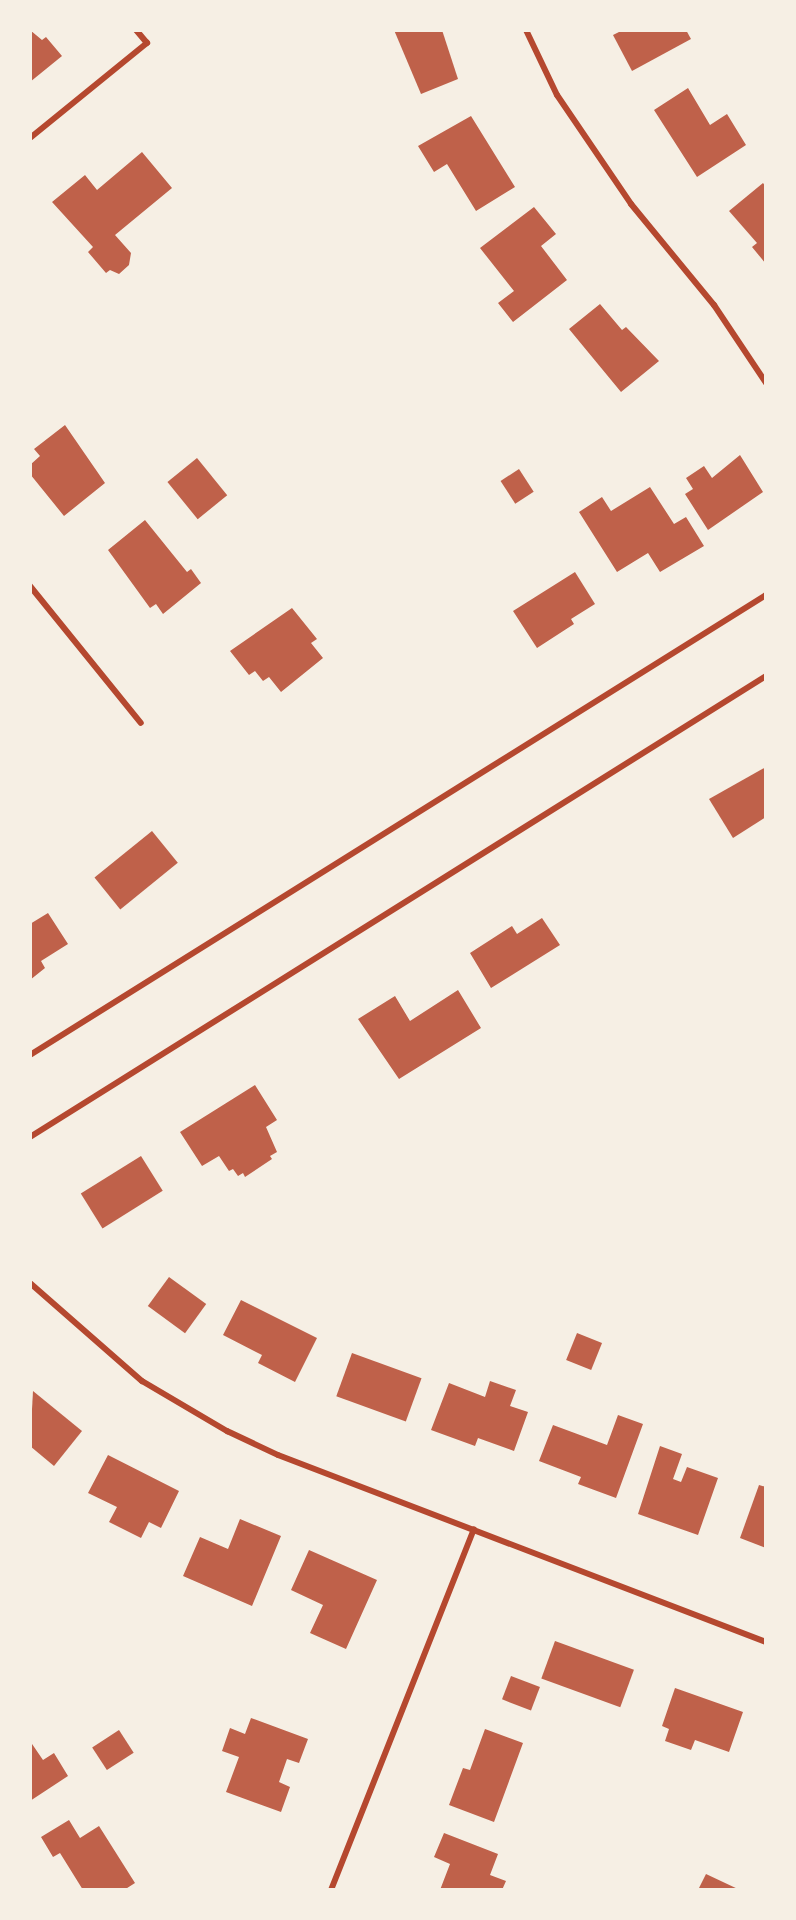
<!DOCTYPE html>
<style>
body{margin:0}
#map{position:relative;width:796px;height:1920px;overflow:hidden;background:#f6efe4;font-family:"Public Sans",sans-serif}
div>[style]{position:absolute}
.building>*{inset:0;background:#bf614a;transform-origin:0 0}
.minor>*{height:6px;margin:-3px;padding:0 3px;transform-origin:3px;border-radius:3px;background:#b5482f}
span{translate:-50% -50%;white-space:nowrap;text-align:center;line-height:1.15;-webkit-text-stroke:4.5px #f6efe4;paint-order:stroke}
.frame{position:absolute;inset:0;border:32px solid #f6efe4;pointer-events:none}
</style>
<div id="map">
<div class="building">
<i style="clip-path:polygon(30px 30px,42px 40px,46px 37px,62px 56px,30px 82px)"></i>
<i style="clip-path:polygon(394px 30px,442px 30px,458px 79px,421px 94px)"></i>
<i style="clip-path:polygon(623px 30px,686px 30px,691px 39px,632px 71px,613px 35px)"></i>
<i style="clip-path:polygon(688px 88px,710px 125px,727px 114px,746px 145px,697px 177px,654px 110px)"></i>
<i style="clip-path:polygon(471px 116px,515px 187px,476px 211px,447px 164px,434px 172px,418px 146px)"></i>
<i style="clip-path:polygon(142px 152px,172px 188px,115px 235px,131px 253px,129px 265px,119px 274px,110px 270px,106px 273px,88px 252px,93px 247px,52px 202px,85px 175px,97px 190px)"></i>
<i style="clip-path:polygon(763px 183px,766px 187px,766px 264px,752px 247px,757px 243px,729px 211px)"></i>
<i style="clip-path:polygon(534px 207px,556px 234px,541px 246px,567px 280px,513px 322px,498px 303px,514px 291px,480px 248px)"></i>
<i style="clip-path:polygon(600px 304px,622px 330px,626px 327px,659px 361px,621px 392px,569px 329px)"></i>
<i style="clip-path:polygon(65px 425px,105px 483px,64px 516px,30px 474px,30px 465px,40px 456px,34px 449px)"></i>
<i style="clip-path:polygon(740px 455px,763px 492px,708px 530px,685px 494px,693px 489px,686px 478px,704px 466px,712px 478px)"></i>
<i style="left:197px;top:458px;width:48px;height:38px;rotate:51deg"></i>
<i style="left:519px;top:469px;width:27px;height:22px;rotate:57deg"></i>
<i style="clip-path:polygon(650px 487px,674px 524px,686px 517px,704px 546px,660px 572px,648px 553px,617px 572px,579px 512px,602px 497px,611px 511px)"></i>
<i style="clip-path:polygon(145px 520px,187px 572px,191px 569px,201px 583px,163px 614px,156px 604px,150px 608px,108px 550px)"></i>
<i style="clip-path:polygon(575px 572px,595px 604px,571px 619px,574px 624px,537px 648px,513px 611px)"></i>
<i style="clip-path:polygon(292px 608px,317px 639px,311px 643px,323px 658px,281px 692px,269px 677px,263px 681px,255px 671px,249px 675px,230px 651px)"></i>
<i style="clip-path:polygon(766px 767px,766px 817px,733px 838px,709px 799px)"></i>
<i style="left:152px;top:831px;width:41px;height:74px;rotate:51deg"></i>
<i style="clip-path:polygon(48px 913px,68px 944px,41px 961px,45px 968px,30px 980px,30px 924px)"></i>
<i style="clip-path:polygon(542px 918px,560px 945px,491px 988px,470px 953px,512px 926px,517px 934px)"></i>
<i style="clip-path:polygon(458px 990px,481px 1028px,399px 1079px,358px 1019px,395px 996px,410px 1021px)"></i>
<i style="clip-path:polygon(255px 1085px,277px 1120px,266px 1127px,277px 1152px,270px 1156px,272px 1159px,245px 1177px,243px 1173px,238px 1176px,233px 1169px,229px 1171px,219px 1156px,202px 1166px,180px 1132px)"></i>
<i style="left:141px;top:1156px;width:41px;height:71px;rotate:58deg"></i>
<i style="left:169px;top:1277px;width:46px;height:36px;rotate:36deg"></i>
<i style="clip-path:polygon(241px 1300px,317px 1338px,295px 1382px,258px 1363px,262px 1355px,223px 1335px)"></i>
<i style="left:577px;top:1333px;width:27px;height:29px;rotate:22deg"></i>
<i style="left:352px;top:1353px;width:74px;height:46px;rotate:20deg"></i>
<i style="clip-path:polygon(490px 1381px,516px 1390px,510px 1406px,528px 1412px,514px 1451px,478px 1438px,475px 1446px,431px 1430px,449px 1383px,485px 1397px)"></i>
<i style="clip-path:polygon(33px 1391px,82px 1431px,54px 1466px,30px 1446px)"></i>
<i style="clip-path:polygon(618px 1415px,643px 1424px,616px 1498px,578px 1484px,581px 1477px,539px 1461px,553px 1425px,607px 1445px)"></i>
<i style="clip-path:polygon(660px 1446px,682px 1454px,673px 1479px,681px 1482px,687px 1467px,718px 1478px,698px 1535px,638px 1514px)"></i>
<i style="clip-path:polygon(108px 1455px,179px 1491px,161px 1528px,149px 1522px,141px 1538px,109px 1522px,117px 1507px,88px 1493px)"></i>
<i style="clip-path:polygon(759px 1485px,766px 1487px,766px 1548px,740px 1538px)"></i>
<i style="clip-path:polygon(240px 1519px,281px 1536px,252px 1606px,183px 1576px,200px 1537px,228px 1549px)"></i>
<i style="clip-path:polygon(309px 1550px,377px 1580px,346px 1649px,310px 1633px,323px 1605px,291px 1590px)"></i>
<i style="left:555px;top:1641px;width:84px;height:40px;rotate:20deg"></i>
<i style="left:511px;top:1676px;width:31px;height:25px;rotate:21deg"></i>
<i style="clip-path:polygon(675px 1688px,743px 1712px,729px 1752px,695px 1740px,691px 1750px,665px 1741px,669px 1729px,662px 1726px)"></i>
<i style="clip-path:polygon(251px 1718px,308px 1739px,299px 1763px,287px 1759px,279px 1782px,290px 1787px,281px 1812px,226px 1792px,239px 1757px,222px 1751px,230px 1728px,245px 1734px)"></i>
<i style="clip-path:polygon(485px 1729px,523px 1743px,494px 1822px,449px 1805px,463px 1768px,470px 1770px)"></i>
<i style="left:119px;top:1730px;width:27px;height:32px;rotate:57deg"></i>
<i style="clip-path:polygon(30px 1741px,43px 1760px,54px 1753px,68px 1776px,30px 1801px)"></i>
<i style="clip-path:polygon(69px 1820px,80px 1838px,99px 1826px,135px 1883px,124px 1890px,83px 1890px,60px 1853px,53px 1857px,41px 1837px)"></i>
<i style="clip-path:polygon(444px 1833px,498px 1854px,490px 1875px,506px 1881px,502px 1890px,440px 1890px,450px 1864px,434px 1857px)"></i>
<i style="clip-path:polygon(706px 1874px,740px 1890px,698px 1890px)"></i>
</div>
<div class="minor">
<i style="left:526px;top:30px;width:72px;rotate:64.5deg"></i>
<i style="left:557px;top:95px;width:132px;rotate:55.8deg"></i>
<i style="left:631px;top:204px;width:131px;rotate:50.6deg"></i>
<i style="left:714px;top:305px;width:94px;rotate:56.3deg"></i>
<i style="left:30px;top:138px;width:151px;rotate:-39.1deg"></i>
<i style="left:147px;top:43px;width:17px;rotate:-130deg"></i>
<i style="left:30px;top:586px;width:176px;rotate:51deg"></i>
<i style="left:30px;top:1055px;width:868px;rotate:-32.01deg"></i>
<i style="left:30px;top:1137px;width:868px;rotate:-32.06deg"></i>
<i style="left:30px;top:1283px;width:149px;rotate:41.2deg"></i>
<i style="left:142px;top:1381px;width:99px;rotate:30.5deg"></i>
<i style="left:227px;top:1431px;width:56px;rotate:25.2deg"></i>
<i style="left:278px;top:1455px;width:523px;rotate:20.97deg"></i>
<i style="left:331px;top:1890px;width:388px;rotate:-68.4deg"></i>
</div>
<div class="frame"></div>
</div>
